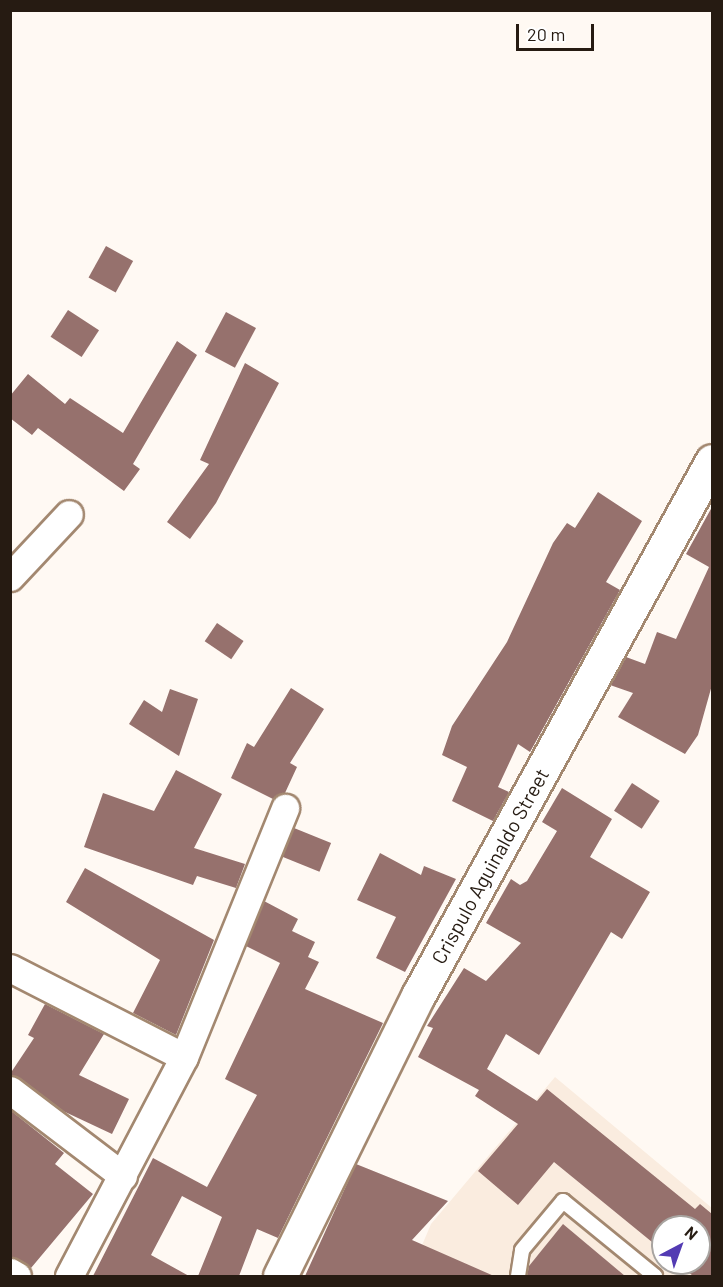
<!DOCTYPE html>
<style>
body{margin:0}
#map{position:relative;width:723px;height:1287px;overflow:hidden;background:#fff9f3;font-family:Barlow,sans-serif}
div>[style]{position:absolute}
.built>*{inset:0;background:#faecdf}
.building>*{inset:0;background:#96716d;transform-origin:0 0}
.roads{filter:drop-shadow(2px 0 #a38870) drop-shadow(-2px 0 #a38870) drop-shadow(0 2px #a38870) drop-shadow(0 -2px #a38870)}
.lane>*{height:14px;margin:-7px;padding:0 7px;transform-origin:7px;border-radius:7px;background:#fff}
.street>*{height:27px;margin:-13.5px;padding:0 13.5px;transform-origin:13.5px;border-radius:13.5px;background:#fff}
.secondary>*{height:33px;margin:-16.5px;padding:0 16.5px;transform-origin:16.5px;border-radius:16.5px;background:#fff}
span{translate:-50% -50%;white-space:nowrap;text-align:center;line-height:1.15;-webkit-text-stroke:5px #fff;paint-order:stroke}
.street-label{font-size:20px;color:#261b12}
.frame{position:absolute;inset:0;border:12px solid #261b12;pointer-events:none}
.north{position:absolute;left:651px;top:1215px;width:60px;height:60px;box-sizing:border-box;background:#fff;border:2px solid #a8a4a0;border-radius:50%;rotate:41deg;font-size:16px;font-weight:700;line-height:24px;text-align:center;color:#261b12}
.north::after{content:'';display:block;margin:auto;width:21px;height:27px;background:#533bb3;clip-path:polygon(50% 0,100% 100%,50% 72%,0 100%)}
.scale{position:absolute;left:516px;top:24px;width:78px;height:27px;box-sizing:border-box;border:3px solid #261b12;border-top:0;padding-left:8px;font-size:18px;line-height:21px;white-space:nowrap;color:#261b12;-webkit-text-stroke:4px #fff;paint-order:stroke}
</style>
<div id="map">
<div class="built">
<i style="clip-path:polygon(evenodd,555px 1077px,712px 1208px,712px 1276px,409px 1276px,431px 1224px,555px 1077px,663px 1227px,699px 1227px,699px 1263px,663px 1263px,663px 1227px)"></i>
</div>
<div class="building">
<i style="left:106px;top:246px;width:31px;height:36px;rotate:29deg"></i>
<i style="left:68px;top:310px;width:37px;height:32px;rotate:33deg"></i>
<i style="left:226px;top:312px;width:34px;height:45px;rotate:28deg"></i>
<i style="clip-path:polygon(177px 341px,197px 355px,133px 464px,140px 469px,124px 491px,38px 428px,32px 435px,10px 418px,10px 396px,28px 374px,65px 404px,70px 398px,123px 433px)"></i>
<i style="clip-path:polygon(245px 363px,279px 383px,216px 503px,190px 539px,167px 522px,209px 464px,200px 460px)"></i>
<i style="clip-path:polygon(598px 492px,642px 521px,606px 582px,620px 590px,530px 752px,518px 744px,498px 787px,509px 792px,493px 821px,452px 801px,467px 767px,442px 755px,452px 726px,507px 642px,553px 543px,567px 523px,575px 528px)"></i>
<i style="clip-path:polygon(712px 507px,712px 685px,698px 735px,685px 754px,618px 717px,633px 693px,610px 685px,626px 657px,645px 664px,657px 632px,676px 639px,709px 567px,686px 554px)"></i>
<i style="left:217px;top:623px;width:32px;height:22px;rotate:34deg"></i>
<i style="clip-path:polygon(291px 688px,324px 709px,290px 763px,297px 767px,285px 793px,273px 799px,231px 778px,247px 743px,254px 747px)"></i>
<i style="clip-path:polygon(170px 689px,198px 699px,179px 756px,129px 724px,144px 700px,162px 712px)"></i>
<i style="clip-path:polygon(176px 770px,222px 794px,194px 848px,245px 864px,236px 888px,197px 876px,193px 885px,84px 847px,103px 793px,154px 811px)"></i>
<i style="left:632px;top:783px;width:33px;height:33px;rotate:33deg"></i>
<i style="clip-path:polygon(562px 788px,612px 819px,590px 857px,650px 892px,622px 939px,611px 932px,539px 1055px,506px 1034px,487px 1069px,537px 1101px,547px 1089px,695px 1209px,700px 1204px,712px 1214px,712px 1276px,693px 1276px,678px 1263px,699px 1263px,699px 1227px,663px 1227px,663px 1251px,554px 1162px,518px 1205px,478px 1171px,518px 1124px,475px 1096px,479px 1090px,418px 1057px,433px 1028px,427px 1026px,464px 968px,486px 981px,521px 943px,486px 923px,511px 879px,520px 885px,527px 881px,557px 831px,542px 822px)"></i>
<i style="left:294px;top:828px;width:40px;height:31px;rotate:22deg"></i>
<i style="clip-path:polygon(380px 853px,421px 875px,424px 866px,456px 879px,405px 972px,376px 958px,396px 917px,357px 900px)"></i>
<i style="clip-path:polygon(85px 868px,214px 940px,176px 1035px,133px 1013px,160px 960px,66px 902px)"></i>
<i style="clip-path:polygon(264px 901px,298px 919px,292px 931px,315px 942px,308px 957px,319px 962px,305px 989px,383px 1023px,278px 1238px,257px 1229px,239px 1276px,198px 1276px,222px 1217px,182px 1196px,151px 1255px,189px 1276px,93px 1276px,153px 1158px,207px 1187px,257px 1095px,225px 1079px,280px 963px,246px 946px)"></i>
<i style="clip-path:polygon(45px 1004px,104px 1034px,79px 1075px,129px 1099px,112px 1134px,63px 1111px,10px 1074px,34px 1038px,28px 1035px)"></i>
<i style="clip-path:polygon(10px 1110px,64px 1153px,55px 1164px,93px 1194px,31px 1268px,10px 1256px)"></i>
<i style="clip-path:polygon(356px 1164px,448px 1201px,412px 1240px,494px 1276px,305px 1276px)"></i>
<i style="clip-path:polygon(563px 1224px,625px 1276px,527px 1276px,529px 1266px)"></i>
</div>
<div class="roads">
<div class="lane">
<i style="left:518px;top:1276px;width:26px;rotate:-81deg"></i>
<i style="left:522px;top:1250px;width:64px;rotate:-50.1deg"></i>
<i style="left:563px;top:1201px;width:119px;rotate:39.2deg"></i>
</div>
<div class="street">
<i style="left:10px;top:577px;width:86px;rotate:-46.9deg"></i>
<i style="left:10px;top:968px;width:195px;rotate:27.1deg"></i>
<i style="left:10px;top:1090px;width:142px;rotate:37.3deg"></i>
<i style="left:10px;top:1272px;width:8px;rotate:30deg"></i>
<i style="left:69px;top:1276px;width:247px;rotate:-62.3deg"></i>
<i style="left:184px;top:1057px;width:269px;rotate:-67.9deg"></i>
</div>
<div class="secondary">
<i style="left:280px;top:1276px;width:314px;rotate:-63.8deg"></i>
<i style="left:419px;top:994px;width:608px;rotate:-61.2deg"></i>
</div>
</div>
<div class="street-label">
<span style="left:490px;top:866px;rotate:-61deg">Crispulo Aguinaldo Street</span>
</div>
<div class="frame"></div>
<div class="north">N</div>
<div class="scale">20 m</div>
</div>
